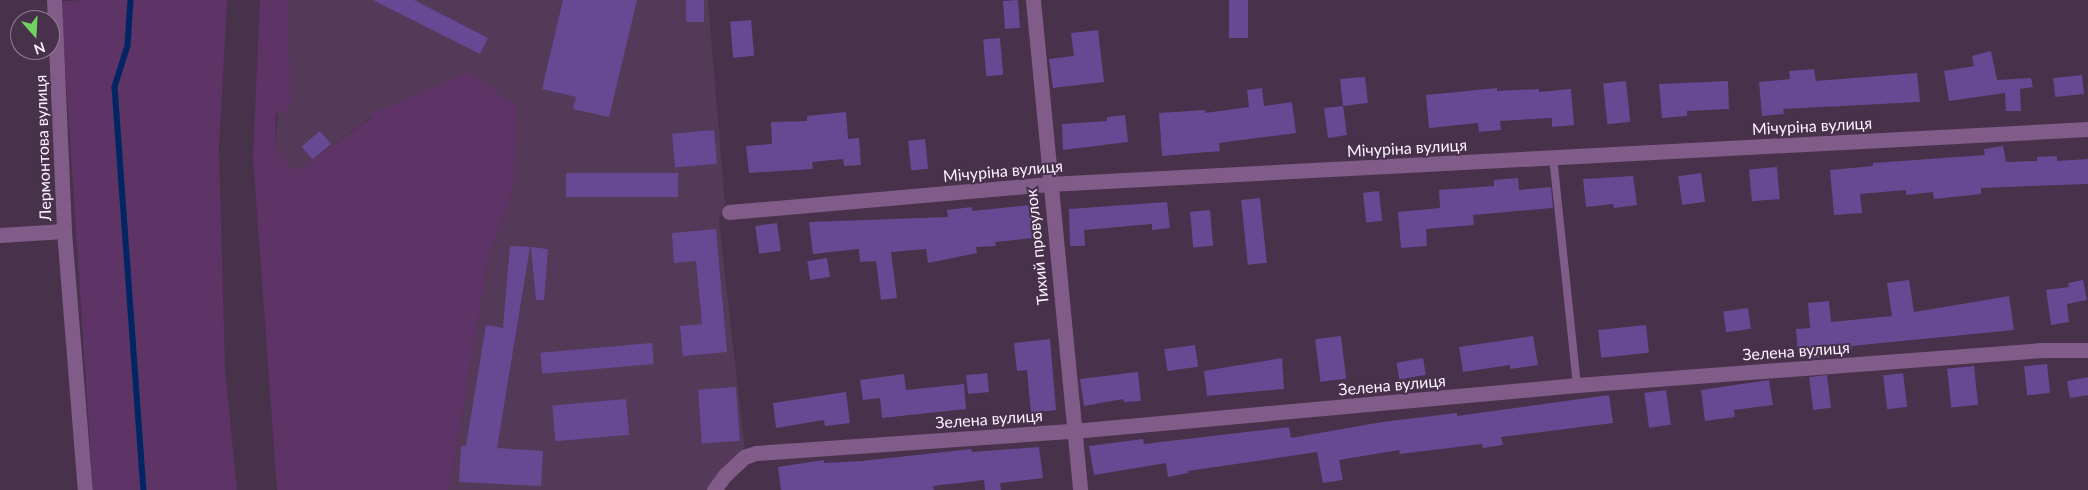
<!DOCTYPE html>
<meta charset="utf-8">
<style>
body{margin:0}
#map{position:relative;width:2088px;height:490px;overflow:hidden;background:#47314b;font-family:Lato,sans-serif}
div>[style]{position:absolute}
.built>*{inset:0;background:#543959}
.green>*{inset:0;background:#5d3465}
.stream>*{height:5.5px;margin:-2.75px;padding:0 2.75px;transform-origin:2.75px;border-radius:2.75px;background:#022563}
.building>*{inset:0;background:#664992;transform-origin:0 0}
.lane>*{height:8px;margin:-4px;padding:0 4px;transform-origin:4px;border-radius:4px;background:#815c88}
.street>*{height:15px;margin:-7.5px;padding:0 7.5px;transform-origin:7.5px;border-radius:7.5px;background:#815c88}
span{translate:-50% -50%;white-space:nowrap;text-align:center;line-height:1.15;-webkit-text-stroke:4px #47314b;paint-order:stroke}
.street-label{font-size:16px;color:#fcf1fe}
.north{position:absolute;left:10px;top:10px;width:50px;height:50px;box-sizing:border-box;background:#47314b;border:1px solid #8f7e93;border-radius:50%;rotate:161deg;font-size:14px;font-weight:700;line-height:20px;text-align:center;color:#fcf1fe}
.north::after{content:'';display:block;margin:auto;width:18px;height:22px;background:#70d35f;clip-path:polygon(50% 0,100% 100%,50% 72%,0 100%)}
</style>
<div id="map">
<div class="built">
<i style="clip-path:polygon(288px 0,708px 0,725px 203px,719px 220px,745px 452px,709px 490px,449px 490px,489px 255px,514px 186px,372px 117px,312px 160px,302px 171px,290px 166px,275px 148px)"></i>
</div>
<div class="green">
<i style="clip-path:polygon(79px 0,227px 0,219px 148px,225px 369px,237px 490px,93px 490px,61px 2px)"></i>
<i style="clip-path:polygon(260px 0,288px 0,291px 107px,276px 114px,275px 148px,290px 166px,302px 170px,312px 160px,372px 118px,372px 113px,469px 73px,516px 105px,514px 186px,489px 255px,449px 490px,277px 490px,253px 157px)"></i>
</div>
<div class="stream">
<i style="left:131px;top:0;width:46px;rotate:93.7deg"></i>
<i style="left:128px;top:46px;width:43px;rotate:107.6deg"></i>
<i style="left:115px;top:87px;width:404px;rotate:85.9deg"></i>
</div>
<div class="building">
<i style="clip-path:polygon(373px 0,414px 0,488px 38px,480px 54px)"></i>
<i style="clip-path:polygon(563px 0,637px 0,609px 117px,573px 109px,576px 97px,542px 89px)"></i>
<i style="left:686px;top:0;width:18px;height:22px"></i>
<i style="left:1018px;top:0;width:28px;height:15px;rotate:86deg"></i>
<i style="left:1229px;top:0;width:19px;height:38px"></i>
<i style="left:751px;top:20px;width:36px;height:21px;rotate:85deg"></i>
<i style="clip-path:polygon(1098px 30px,1104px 82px,1053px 88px,1049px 59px,1074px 56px,1071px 33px)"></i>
<i style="left:1000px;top:38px;width:37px;height:17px;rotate:85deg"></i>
<i style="clip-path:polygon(1991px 51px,1997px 80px,2031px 78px,2033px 87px,2020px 89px,2021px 111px,2006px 111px,2005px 93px,1949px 101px,1944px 71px,1974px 66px,1972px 56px)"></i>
<i style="clip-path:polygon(1814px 69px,1816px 81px,1917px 73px,1920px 102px,1783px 109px,1784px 114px,1762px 116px,1759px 82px,1790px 79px,1789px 71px)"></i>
<i style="left:2082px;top:75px;width:19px;height:29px;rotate:84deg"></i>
<i style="clip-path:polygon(1365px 77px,1368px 103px,1343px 106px,1347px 135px,1328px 138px,1324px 108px,1343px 106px,1340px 79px)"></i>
<i style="left:1626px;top:81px;width:41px;height:23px;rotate:84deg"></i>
<i style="clip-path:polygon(1728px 81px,1729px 109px,1687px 111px,1687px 116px,1662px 118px,1659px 84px)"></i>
<i style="clip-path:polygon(1262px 88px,1264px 106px,1292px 102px,1296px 133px,1219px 143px,1220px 151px,1162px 156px,1159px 113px,1205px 110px,1205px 113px,1249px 107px,1247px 90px)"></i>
<i style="clip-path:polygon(1497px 88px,1497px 91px,1539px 89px,1539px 92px,1571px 89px,1574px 125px,1552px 127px,1552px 118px,1500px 121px,1501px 130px,1479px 132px,1478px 123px,1429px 128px,1426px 95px)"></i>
<i style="clip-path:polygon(846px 112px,848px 139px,859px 138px,861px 165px,844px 166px,843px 159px,812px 162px,813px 169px,749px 173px,746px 146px,772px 144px,771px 122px,807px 121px,807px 116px)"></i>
<i style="clip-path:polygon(1125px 115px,1128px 142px,1063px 150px,1062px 124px,1107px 121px,1107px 117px)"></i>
<i style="left:714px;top:130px;width:34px;height:42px;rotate:85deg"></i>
<i style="left:320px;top:131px;width:17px;height:24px;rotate:50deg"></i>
<i style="left:925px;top:139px;width:30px;height:17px;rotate:84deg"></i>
<i style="clip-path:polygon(2003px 146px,2006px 162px,2037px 161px,2037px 157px,2057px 156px,2057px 161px,2088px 159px,2088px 184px,1981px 188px,1981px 194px,1934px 199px,1933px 192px,1906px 195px,1906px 190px,1860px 194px,1862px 213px,1834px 215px,1830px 170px,1873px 166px,1873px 163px,1985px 155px,1984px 149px)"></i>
<i style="left:1777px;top:167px;width:32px;height:28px;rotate:85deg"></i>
<i style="left:566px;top:173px;width:112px;height:24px"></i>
<i style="left:1701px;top:173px;width:29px;height:23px;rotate:82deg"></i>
<i style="clip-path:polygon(1633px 176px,1637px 205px,1614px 208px,1613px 204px,1586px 207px,1583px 179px)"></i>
<i style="clip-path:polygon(1518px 178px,1519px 190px,1551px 187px,1553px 208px,1473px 215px,1474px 225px,1426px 229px,1427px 246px,1401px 248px,1398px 212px,1440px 208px,1439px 190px,1494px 186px,1494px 180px)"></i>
<i style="left:1379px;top:191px;width:30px;height:16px;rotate:84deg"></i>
<i style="left:1260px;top:198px;width:65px;height:19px;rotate:84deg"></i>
<i style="clip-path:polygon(1167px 202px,1170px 228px,1152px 230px,1152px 224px,1084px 230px,1085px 246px,1070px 246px,1069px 209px)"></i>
<i style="clip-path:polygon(1031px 205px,1034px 238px,995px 242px,996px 246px,976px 247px,977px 253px,928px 263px,926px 249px,891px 252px,897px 298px,881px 300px,876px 261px,860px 262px,859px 249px,813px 254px,809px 222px,948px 217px,947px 210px,972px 207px,972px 211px)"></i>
<i style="left:1210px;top:210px;width:36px;height:20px;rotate:85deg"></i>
<i style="left:777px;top:223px;width:28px;height:22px;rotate:82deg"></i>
<i style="clip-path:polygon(716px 229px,727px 352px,683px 356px,680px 326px,702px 324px,696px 261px,674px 263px,672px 233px)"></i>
<i style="clip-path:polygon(510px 246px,530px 247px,497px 448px,543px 451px,541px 486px,459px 482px,461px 446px,466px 446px,486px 325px,503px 328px)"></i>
<i style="clip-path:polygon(531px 247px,548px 249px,544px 300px,536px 300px)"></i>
<i style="left:827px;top:258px;width:19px;height:20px;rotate:81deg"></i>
<i style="clip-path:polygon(1909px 280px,1914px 312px,2009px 296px,2014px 330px,1851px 346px,1852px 349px,1824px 351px,1825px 357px,1807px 358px,1806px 353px,1798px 354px,1796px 329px,1810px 328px,1808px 303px,1829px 301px,1831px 322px,1892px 316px,1887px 283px)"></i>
<i style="clip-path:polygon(2083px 280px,2087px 300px,2067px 304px,2069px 322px,2051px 325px,2046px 290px,2069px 287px,2068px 283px)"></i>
<i style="left:1748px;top:308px;width:21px;height:25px;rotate:82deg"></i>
<i style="left:1646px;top:325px;width:28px;height:48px;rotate:84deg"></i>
<i style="left:1341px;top:336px;width:43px;height:26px;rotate:83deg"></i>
<i style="clip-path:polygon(1533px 336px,1538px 365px,1510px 369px,1510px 365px,1463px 372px,1459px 347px)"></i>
<i style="clip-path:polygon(1050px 339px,1056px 410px,1031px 413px,1027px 370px,1017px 371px,1014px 343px)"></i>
<i style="left:652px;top:343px;width:21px;height:112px;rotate:85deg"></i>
<i style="left:1195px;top:345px;width:22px;height:31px;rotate:82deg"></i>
<i style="clip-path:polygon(1282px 358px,1284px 389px,1207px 396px,1204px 371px)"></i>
<i style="left:1423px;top:358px;width:17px;height:27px;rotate:80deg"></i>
<i style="left:2047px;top:364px;width:29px;height:23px;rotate:84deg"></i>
<i style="left:1974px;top:366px;width:39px;height:27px;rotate:84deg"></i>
<i style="clip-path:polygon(1138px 372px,1141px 401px,1124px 402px,1123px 399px,1084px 406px,1080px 379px)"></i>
<i style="left:987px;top:373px;width:19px;height:21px;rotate:84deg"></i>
<i style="left:1903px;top:373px;width:34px;height:20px;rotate:83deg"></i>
<i style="clip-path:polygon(904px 374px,906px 390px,964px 384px,966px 409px,882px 418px,880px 398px,863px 400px,860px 380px)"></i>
<i style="left:1827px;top:375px;width:33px;height:18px;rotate:83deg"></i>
<i style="clip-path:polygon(2088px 377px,2088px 395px,2070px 398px,2067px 381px)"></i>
<i style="clip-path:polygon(1769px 380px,1773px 405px,1734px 410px,1735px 417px,1705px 421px,1701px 390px)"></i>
<i style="left:736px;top:387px;width:54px;height:38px;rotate:86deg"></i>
<i style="left:1666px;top:390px;width:35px;height:22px;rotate:82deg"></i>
<i style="clip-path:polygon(846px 392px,850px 423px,825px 426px,824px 420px,776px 428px,773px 403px)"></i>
<i style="clip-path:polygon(1609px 395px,1613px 423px,1501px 437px,1503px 445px,1483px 448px,1482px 444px,1400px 454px,1399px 450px,1339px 460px,1343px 480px,1323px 483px,1317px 452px,1188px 471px,1188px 473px,1168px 477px,1166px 463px,1094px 475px,1089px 446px,1143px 439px,1144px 444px,1289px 427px,1291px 438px,1382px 422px,1457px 413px,1457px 416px)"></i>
<i style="left:626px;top:399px;width:36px;height:74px;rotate:85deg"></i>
<i style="clip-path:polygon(1039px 447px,1043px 478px,1000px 483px,1001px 490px,985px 490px,984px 480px,933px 486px,934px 490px,781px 490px,778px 467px,824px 460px,824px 463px,862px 461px,971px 449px,972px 452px)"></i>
</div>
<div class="lane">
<i style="left:1553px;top:157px;width:229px;rotate:84deg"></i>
</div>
<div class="street">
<i style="left:54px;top:0;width:231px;rotate:87.5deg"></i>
<i style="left:64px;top:231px;width:260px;rotate:85.4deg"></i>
<i style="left:1033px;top:0;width:492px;rotate:84.5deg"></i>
<i style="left:729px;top:212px;width:321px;rotate:-5deg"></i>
<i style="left:1049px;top:184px;width:1040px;rotate:-3.03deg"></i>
<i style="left:0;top:235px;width:64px;rotate:-3.6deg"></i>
<i style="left:714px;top:490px;width:19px;rotate:-54deg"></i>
<i style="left:725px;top:475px;width:26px;rotate:-43deg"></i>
<i style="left:744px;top:457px;width:13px;rotate:-18deg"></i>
<i style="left:756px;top:453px;width:318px;rotate:-4deg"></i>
<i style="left:1073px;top:431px;width:506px;rotate:-5.21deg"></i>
<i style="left:1577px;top:385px;width:464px;rotate:-4.3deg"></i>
<i style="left:2040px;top:350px;width:48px"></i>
</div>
<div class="street-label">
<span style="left:1812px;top:126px;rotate:-3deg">Мічуріна вулиця</span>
<span style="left:43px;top:148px;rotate:-92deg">Лермонтова вулиця</span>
<span style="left:1407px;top:148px;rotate:-3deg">Мічуріна вулиця</span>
<span style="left:1003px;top:171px;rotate:-5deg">Мічуріна вулиця</span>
<span style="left:1037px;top:247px;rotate:-96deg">Тихий провулок</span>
<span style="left:1796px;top:351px;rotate:-4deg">Зелена вулиця</span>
<span style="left:1392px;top:385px;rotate:-5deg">Зелена вулиця</span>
<span style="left:989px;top:419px;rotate:-4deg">Зелена вулиця</span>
</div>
<div class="north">N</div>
</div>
